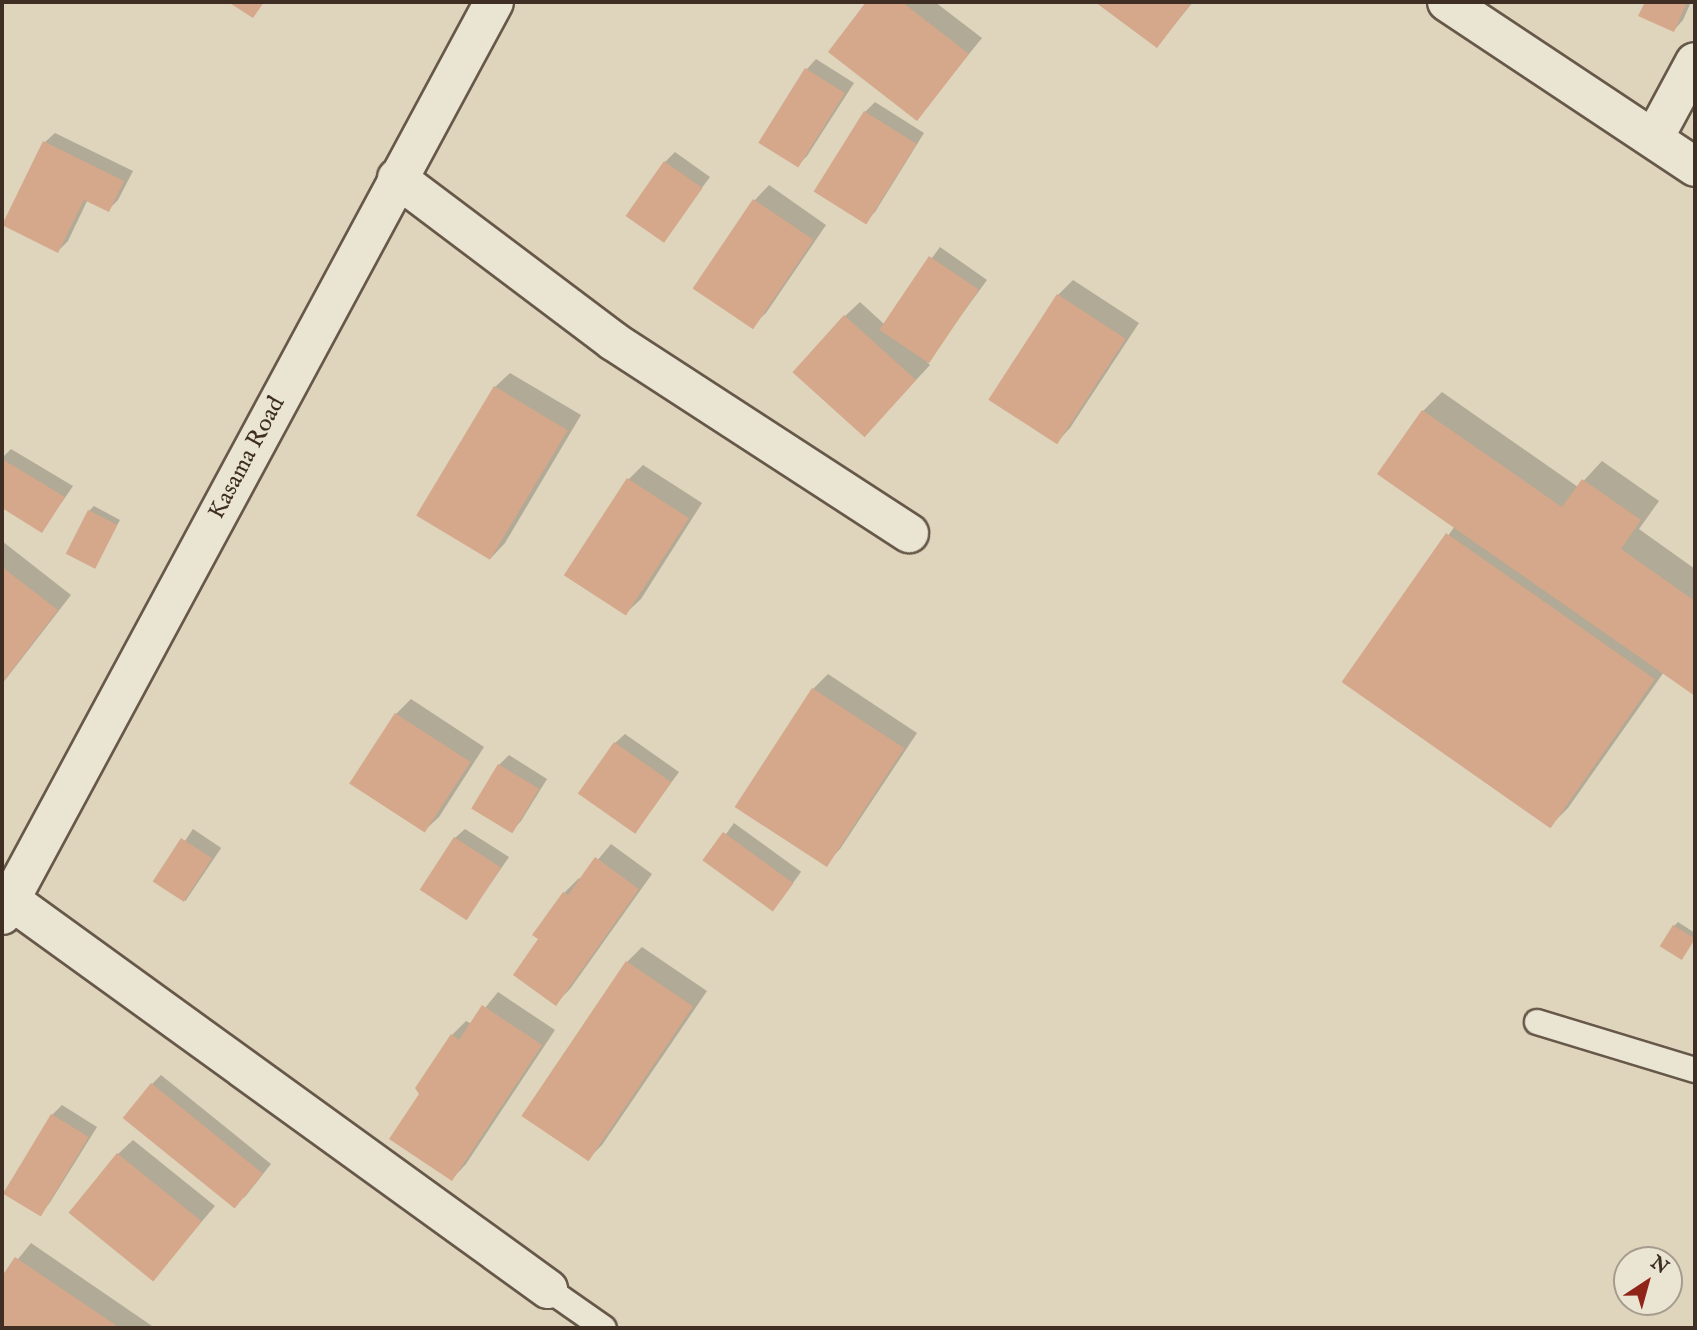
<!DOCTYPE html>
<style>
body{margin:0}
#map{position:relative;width:1697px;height:1330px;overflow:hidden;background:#ded5bc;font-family:"IM FELL English",serif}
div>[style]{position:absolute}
.shadow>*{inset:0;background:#0003;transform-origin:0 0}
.building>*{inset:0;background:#d5a78b;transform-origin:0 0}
.roads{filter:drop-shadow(2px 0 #675849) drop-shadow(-2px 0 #675849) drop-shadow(0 2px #675849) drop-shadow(0 -2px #675849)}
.lane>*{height:24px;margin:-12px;padding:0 12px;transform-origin:12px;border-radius:12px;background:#eae4d3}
.street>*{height:38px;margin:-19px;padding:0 19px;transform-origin:19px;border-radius:19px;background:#eae4d3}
.secondary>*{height:38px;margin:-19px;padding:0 19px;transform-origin:19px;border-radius:19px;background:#eae4d3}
span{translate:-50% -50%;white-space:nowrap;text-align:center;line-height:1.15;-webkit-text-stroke:6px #eae4d3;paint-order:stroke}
.street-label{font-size:24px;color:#3f2e23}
.frame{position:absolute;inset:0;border:4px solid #3f2e23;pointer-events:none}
.north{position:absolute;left:1613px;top:1246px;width:70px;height:70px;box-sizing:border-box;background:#eae4d3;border:2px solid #a69b8d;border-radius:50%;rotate:36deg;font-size:19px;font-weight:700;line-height:28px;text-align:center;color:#3f2e23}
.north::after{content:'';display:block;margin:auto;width:24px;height:32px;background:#8f2418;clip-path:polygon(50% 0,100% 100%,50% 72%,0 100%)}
</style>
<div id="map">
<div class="shadow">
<i style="clip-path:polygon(869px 2px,935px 2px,982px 38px,916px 119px,830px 52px)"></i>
<i style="clip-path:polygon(1098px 2px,1193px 2px,1157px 46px)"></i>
<i style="clip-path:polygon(1647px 2px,1691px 2px,1683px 20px,1674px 30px,1641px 16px)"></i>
<i style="clip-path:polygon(816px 59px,854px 83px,807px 156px,797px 166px,760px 142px,807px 69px)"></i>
<i style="clip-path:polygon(875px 102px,924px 133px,875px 212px,865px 222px,865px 112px)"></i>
<i style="clip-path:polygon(55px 133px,133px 171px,118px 200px,109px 209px,88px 199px,68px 241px,58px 251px,45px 142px)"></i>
<i style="clip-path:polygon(675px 152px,710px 177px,663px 240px,665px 162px)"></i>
<i style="clip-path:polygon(769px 185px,826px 225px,766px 313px,751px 327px,694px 288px,755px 200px)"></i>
<i style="clip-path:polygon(940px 247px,987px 280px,927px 362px,930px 365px,878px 421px,845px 316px,860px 302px,884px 324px)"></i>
<i style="clip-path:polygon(1073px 280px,1139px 323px,1070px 428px,1056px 443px,990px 400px,1058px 295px)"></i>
<i style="clip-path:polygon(510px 373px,581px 415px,505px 543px,491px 558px,495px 387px)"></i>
<i style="clip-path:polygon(1442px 392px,1578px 487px,1602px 461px,1659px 501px,1639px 529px,1695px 569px,1695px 694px,1664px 672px,1568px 808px,1549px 827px,1343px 682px,1455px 526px,1423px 411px)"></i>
<i style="clip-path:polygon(11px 449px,73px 486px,42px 531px,2px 506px,2px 458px)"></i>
<i style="clip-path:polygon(643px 465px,702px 503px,641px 599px,626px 613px,628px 480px)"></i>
<i style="clip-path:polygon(94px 506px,120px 520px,94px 566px,89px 511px)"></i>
<i style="clip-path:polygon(2px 541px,71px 595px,2px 684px)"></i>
<i style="clip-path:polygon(828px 674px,917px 733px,840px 849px,826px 864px,813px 689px)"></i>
<i style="clip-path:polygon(411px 699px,484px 747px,439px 817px,424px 831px,396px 714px)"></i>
<i style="clip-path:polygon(625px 734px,679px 772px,636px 831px,615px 743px)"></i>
<i style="clip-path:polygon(509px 755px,547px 779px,521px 821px,512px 831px,499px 765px)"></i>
<i style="left:734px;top:823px;width:83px;height:47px;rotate:36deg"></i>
<i style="left:193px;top:829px;width:34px;height:64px;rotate:34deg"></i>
<i style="clip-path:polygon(465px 829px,509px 857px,467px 918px,455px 838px)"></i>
<i style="clip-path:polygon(611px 844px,652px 874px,570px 989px,555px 1004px,540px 939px,564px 893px,579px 878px,581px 880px)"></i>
<i style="clip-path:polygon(1678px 922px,1695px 933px,1695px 938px,1681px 958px,1674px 926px)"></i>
<i style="clip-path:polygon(642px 947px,707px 991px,602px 1145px,588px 1159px,523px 1115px,627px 962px)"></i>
<i style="clip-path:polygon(498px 992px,555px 1030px,466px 1164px,452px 1179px,452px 1035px,466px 1021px,472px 1024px)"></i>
<i style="clip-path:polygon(161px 1075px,271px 1164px,244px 1198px,152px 1084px)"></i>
<i style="clip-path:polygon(62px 1105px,97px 1127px,49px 1204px,39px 1214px,4px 1192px,52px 1115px)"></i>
<i style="clip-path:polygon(133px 1140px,215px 1206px,153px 1279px,118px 1154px)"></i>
<i style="clip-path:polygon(31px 1243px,155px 1328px,11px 1328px,2px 1322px,2px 1279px)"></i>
</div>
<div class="building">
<i style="clip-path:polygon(228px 2px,264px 2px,253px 18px)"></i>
<i style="clip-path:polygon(866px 2px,902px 2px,969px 54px,917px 121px,828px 52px)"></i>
<i style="clip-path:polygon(1095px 2px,1192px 2px,1157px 48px)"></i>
<i style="clip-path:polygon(1645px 2px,1687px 2px,1674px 32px,1638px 16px)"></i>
<i style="left:805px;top:68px;width:47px;height:88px;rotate:32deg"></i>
<i style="left:864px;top:111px;width:62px;height:95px;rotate:32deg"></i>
<i style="clip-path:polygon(43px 141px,124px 181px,109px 212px,84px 200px,58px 253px,2px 225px)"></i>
<i style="left:664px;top:161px;width:47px;height:67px;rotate:35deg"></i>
<i style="left:753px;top:199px;width:73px;height:108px;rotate:34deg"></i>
<i style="left:929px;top:256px;width:60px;height:89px;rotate:34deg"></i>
<i style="left:1057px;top:294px;width:82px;height:126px;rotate:33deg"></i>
<i style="left:844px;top:315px;width:97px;height:77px;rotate:42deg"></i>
<i style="left:494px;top:386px;width:86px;height:151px;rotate:31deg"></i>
<i style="clip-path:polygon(1422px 410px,1562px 507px,1582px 479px,1641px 520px,1621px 549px,1695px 601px,1695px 696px,1377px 474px)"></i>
<i style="clip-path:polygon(2px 459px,65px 497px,42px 533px,2px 508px)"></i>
<i style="left:627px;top:478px;width:74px;height:116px;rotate:33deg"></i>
<i style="left:88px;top:510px;width:33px;height:49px;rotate:27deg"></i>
<i style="left:1446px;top:533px;width:255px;height:182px;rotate:35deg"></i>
<i style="clip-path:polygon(2px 567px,58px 610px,2px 683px)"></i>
<i style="left:812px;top:688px;width:110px;height:142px;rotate:33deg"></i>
<i style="left:395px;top:713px;width:90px;height:84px;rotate:33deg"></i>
<i style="left:614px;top:742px;width:70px;height:63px;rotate:35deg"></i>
<i style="left:498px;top:764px;width:48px;height:52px;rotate:31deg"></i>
<i style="left:723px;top:832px;width:87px;height:35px;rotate:36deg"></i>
<i style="left:454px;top:837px;width:56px;height:63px;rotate:33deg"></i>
<i style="left:181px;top:838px;width:37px;height:52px;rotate:33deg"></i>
<i style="clip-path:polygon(595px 857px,639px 889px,556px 1006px,513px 975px,538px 939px,532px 935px,563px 892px,568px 895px)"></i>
<i style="left:1673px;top:925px;width:26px;height:25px;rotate:32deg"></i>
<i style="left:626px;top:961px;width:81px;height:187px;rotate:34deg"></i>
<i style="clip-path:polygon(482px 1005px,542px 1045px,452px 1181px,389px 1139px,419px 1094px,415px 1088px,451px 1034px,459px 1040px)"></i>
<i style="left:151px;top:1083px;width:144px;height:45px;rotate:39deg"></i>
<i style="left:51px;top:1114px;width:44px;height:93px;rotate:31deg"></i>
<i style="left:117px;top:1153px;width:109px;height:77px;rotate:39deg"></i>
<i style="clip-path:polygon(15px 1257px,120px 1328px,8px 1328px,2px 1324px,2px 1276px)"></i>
</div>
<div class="roads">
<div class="lane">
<i style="left:1537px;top:1022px;width:165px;rotate:16.9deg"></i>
<i style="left:548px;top:1289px;width:68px;rotate:34.9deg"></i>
</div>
<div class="street">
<i style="left:1447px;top:2px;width:298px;rotate:33.6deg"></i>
<i style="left:1654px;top:138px;width:86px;rotate:-61.7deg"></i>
<i style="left:397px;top:178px;width:271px;rotate:37deg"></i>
<i style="left:613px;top:341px;width:353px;rotate:33deg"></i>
<i style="left:2px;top:894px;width:674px;rotate:35.88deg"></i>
</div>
<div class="secondary">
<i style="left:2px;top:915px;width:1037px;rotate:-61.68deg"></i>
</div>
</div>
<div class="street-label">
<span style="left:247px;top:458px;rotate:-62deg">Kasama Road</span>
</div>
<div class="frame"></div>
<div class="north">N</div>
</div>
